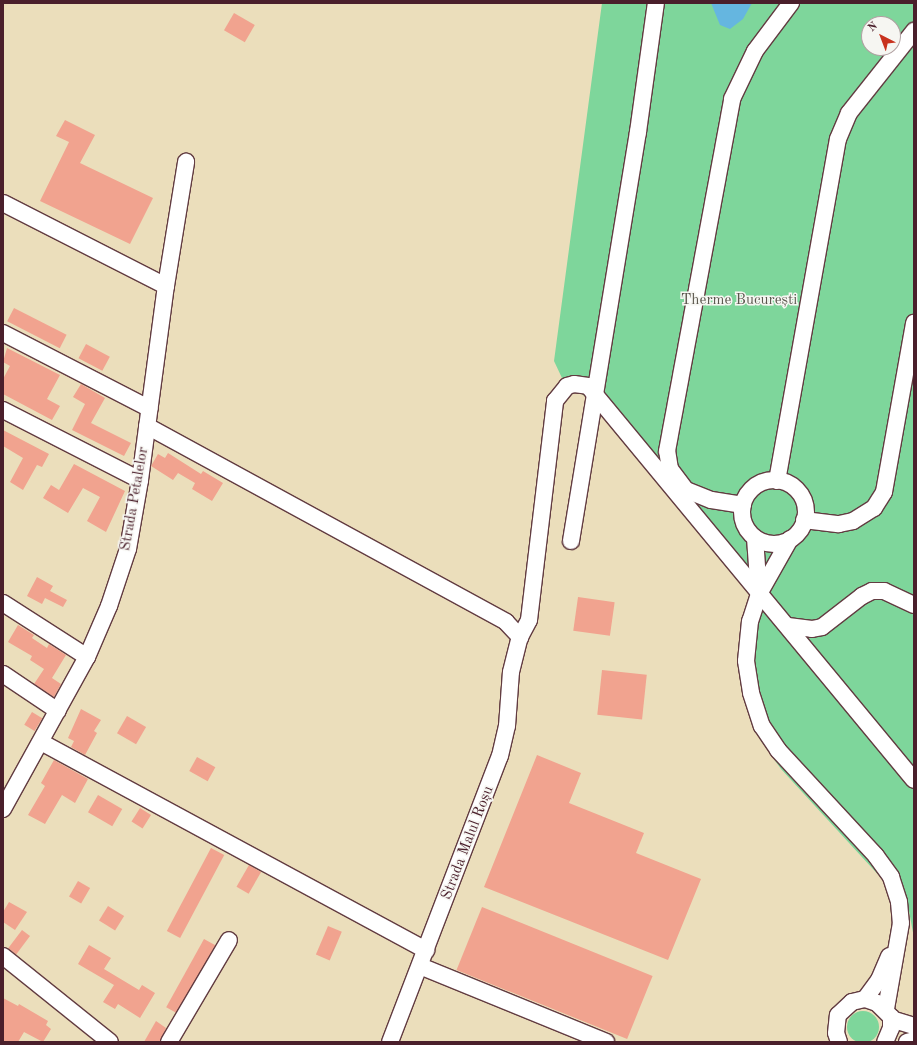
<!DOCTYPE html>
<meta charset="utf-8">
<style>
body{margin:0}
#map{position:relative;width:917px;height:1045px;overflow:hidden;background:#ebdebb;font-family:"Old Standard TT",serif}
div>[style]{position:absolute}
.green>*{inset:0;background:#7ed69b}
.round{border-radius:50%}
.water>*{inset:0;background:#65b6e0}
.building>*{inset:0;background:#f1a38f;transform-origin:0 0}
.roads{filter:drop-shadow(1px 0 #623c41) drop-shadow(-1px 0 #623c41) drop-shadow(0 1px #623c41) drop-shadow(0 -1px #623c41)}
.minor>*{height:16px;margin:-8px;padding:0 8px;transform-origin:8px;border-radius:8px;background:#fff}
.minor>.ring{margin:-8px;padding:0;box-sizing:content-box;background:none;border:16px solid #fff;border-radius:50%}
span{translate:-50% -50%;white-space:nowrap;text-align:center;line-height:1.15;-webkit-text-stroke:3px #f6f6f2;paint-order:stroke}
.park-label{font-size:15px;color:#5a564d}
.street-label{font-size:15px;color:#4a1f2b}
.frame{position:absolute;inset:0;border:4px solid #4a1f2b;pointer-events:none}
.north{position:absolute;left:861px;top:16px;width:40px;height:40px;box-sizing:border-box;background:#f6f6f2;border:1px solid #b1a0a2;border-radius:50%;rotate:318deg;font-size:11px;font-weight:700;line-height:16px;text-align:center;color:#4a1f2b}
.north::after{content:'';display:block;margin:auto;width:14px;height:18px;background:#c8321e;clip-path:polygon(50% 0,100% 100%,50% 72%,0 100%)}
</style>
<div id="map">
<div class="green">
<i style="clip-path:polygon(evenodd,602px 3px,914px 3px,914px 938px,909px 911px,892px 909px,884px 881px,781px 769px,761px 741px,754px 724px,747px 704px,759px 594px,598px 407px,562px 378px,554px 361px,602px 3px,869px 24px,893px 24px,893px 48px,869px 48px,869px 24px)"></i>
<i class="round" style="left:847px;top:1011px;width:32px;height:32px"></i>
</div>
<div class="water">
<i style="clip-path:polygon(711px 3px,752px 3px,743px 19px,730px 29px,720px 25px)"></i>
</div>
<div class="building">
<i style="left:234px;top:13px;width:24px;height:20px;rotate:30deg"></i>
<i style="clip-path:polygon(65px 120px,95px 135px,80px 163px,153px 198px,130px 244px,40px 201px,69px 142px,56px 136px)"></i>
<i style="left:14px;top:308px;width:59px;height:15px;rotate:27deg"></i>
<i style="left:86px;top:344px;width:27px;height:16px;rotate:28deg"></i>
<i style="clip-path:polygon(7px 348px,60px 375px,47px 399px,60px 406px,52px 420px,3px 394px,3px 379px,10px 366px,3px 362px)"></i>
<i style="clip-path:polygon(81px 384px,105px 398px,91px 423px,131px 443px,124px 456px,72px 430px,85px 404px,73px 397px)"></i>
<i style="clip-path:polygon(3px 430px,49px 454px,42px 467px,37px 465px,23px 490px,10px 482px,23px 458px,3px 446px)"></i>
<i style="clip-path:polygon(168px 453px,201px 474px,203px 471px,223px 483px,212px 501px,192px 489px,195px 483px,178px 473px,173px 480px,151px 466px,158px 454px,165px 458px)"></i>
<i style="clip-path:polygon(74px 464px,125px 491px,106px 532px,87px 521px,100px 497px,83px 488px,68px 513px,43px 498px,51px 485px,59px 490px)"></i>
<i style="clip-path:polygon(37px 577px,53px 586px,50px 591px,67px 600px,63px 607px,45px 598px,42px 604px,27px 596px)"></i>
<i style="left:578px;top:597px;width:37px;height:34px;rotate:8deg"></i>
<i style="clip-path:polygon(18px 625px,34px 635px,32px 638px,47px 648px,49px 644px,66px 655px,52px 678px,61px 684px,54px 697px,34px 684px,44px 669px,30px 660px,32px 656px,8px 642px)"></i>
<i style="left:602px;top:670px;width:45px;height:45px;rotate:6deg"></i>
<i style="clip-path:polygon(81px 709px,101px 720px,94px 731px,97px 733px,85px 755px,71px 747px,74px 741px,68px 738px)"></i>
<i style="left:32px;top:712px;width:12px;height:15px;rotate:31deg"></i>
<i style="left:127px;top:716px;width:22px;height:20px;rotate:30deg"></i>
<i style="clip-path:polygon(537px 755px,581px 773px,569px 803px,644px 833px,636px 853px,701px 879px,668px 960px,484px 887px)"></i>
<i style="left:197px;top:757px;width:21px;height:16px;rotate:29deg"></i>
<i style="clip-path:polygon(54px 760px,88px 779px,75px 803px,62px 795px,45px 824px,28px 815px,45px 786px,41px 783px)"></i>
<i style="left:98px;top:795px;width:28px;height:20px;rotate:30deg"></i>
<i style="left:140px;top:808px;width:13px;height:16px;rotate:32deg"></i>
<i style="left:211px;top:848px;width:15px;height:94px;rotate:28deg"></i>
<i style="left:249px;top:865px;width:14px;height:25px;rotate:30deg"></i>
<i style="left:78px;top:881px;width:14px;height:18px;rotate:30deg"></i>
<i style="clip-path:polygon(9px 902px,27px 912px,15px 930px,3px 922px,3px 912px)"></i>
<i style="left:108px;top:906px;width:19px;height:17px;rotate:32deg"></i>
<i style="left:482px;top:907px;width:184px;height:68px;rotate:22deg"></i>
<i style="left:328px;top:926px;width:15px;height:31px;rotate:23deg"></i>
<i style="left:22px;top:930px;width:10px;height:23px;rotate:37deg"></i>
<i style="left:204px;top:939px;width:13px;height:78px;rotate:29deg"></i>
<i style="clip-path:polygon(89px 945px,111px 958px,104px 969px,139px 990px,142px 985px,155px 993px,140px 1018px,118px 1004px,115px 1009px,103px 1002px,114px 985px,78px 964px)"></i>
<i style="clip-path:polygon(3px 998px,18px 1006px,19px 1004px,48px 1021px,46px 1025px,51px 1029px,43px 1042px,24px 1032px,18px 1042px,3px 1042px)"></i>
<i style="clip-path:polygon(156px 1021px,166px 1028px,160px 1042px,144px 1042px)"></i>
</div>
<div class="roads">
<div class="minor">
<i style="left:3px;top:203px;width:183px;rotate:27deg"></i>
<i style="left:3px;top:333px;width:165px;rotate:27.3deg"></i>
<i style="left:3px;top:410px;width:154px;rotate:27.1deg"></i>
<i style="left:147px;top:426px;width:409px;rotate:28.6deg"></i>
<i style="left:506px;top:622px;width:21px;rotate:47deg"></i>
<i class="ring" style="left:742px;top:480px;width:48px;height:48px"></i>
<i style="left:777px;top:481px;width:347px;rotate:-79.9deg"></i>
<i style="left:838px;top:139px;width:28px;rotate:-67deg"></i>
<i style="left:849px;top:113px;width:105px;rotate:-51.6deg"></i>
<i style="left:743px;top:505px;width:32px;rotate:-171deg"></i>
<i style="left:711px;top:500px;width:27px;rotate:-158deg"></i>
<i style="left:686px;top:490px;width:26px;rotate:-127deg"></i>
<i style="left:670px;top:469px;width:18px;rotate:-99deg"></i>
<i style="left:667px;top:451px;width:358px;rotate:-79.5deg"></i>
<i style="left:732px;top:99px;width:53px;rotate:-64.4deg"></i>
<i style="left:755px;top:51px;width:60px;rotate:-53.1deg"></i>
<i style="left:804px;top:520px;width:35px;rotate:7deg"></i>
<i style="left:839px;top:524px;width:14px;rotate:-12deg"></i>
<i style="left:853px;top:521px;width:25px;rotate:-32deg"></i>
<i style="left:874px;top:508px;width:19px;rotate:-58deg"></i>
<i style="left:884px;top:492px;width:172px;rotate:-79.9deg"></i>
<i style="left:755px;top:538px;width:56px;rotate:85.9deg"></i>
<i style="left:790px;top:539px;width:63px;rotate:119.4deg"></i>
<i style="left:759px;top:594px;width:28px;rotate:108deg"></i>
<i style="left:750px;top:621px;width:40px;rotate:95.7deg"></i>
<i style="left:746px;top:661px;width:32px;rotate:81deg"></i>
<i style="left:751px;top:693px;width:35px;rotate:72deg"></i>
<i style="left:762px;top:726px;width:29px;rotate:56deg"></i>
<i style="left:778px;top:750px;width:144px;rotate:47.2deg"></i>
<i style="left:876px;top:856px;width:26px;rotate:54deg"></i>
<i style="left:891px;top:877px;width:26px;rotate:72deg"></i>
<i style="left:899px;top:902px;width:21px;rotate:85deg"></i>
<i style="left:901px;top:923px;width:87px;rotate:99.9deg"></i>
<i style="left:571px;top:541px;width:414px;rotate:-80.7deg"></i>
<i style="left:638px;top:132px;width:130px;rotate:-82.1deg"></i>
<i style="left:3px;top:603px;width:100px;rotate:32.7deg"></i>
<i style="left:788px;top:626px;width:24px;rotate:7deg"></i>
<i style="left:812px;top:629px;width:10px;rotate:-11deg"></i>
<i style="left:822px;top:627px;width:51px;rotate:-37.8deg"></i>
<i style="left:862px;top:596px;width:11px;rotate:-27deg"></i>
<i style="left:872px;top:591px;width:12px"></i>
<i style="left:884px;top:591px;width:33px;rotate:25deg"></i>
<i style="left:520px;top:637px;width:19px;rotate:-62deg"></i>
<i style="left:529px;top:620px;width:221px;rotate:-83.2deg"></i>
<i style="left:555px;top:401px;width:19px;rotate:-51deg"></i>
<i style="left:567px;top:386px;width:7px;rotate:-16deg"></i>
<i style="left:574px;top:384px;width:14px;rotate:8deg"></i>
<i style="left:588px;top:386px;width:511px;rotate:50.4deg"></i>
<i style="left:3px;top:674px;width:66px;rotate:33.9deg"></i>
<i style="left:41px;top:742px;width:438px;rotate:28.4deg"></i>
<i style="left:3px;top:809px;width:174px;rotate:-61.1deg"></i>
<i style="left:87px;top:657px;width:56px;rotate:-66.7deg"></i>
<i style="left:109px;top:606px;width:60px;rotate:-71.6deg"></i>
<i style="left:128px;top:549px;width:70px;rotate:-80.1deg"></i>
<i style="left:140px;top:480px;width:196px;rotate:-82.4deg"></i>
<i style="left:166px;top:286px;width:126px;rotate:-80.8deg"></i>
<i style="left:3px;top:956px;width:137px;rotate:38.8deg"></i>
<i style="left:420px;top:966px;width:201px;rotate:22.2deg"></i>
<i style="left:865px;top:999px;width:24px;rotate:-54deg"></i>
<i style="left:879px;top:980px;width:26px;rotate:-67deg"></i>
<i style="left:891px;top:1019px;width:24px;rotate:17deg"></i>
<i style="left:169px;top:1042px;width:118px;rotate:-59.5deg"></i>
<i style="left:390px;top:1042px;width:306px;rotate:-69deg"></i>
<i style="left:500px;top:756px;width:31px;rotate:-77deg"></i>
<i style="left:507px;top:726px;width:54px;rotate:-85.8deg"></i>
<i style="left:511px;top:672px;width:36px;rotate:-76deg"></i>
<i style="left:839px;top:1042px;width:9px;rotate:-108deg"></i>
<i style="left:836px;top:1033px;width:18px;rotate:-84deg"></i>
<i style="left:838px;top:1015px;width:19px;rotate:-43deg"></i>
<i style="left:852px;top:1002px;width:13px;rotate:-13deg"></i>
<i style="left:865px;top:999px;width:13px;rotate:18deg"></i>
<i style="left:877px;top:1003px;width:20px;rotate:45deg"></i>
<i style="left:891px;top:1017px;width:11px;rotate:90deg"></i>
<i style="left:891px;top:1028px;width:15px;rotate:113deg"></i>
<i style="left:907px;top:1042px;width:7px;rotate:-16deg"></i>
</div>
</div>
<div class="park-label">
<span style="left:739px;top:301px">Therme București</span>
</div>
<div class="street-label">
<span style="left:135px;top:499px;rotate:-80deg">Strada Petalelor</span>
<span style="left:468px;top:843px;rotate:-69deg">Strada Malul Roșu</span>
</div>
<div class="frame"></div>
<div class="north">N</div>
</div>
